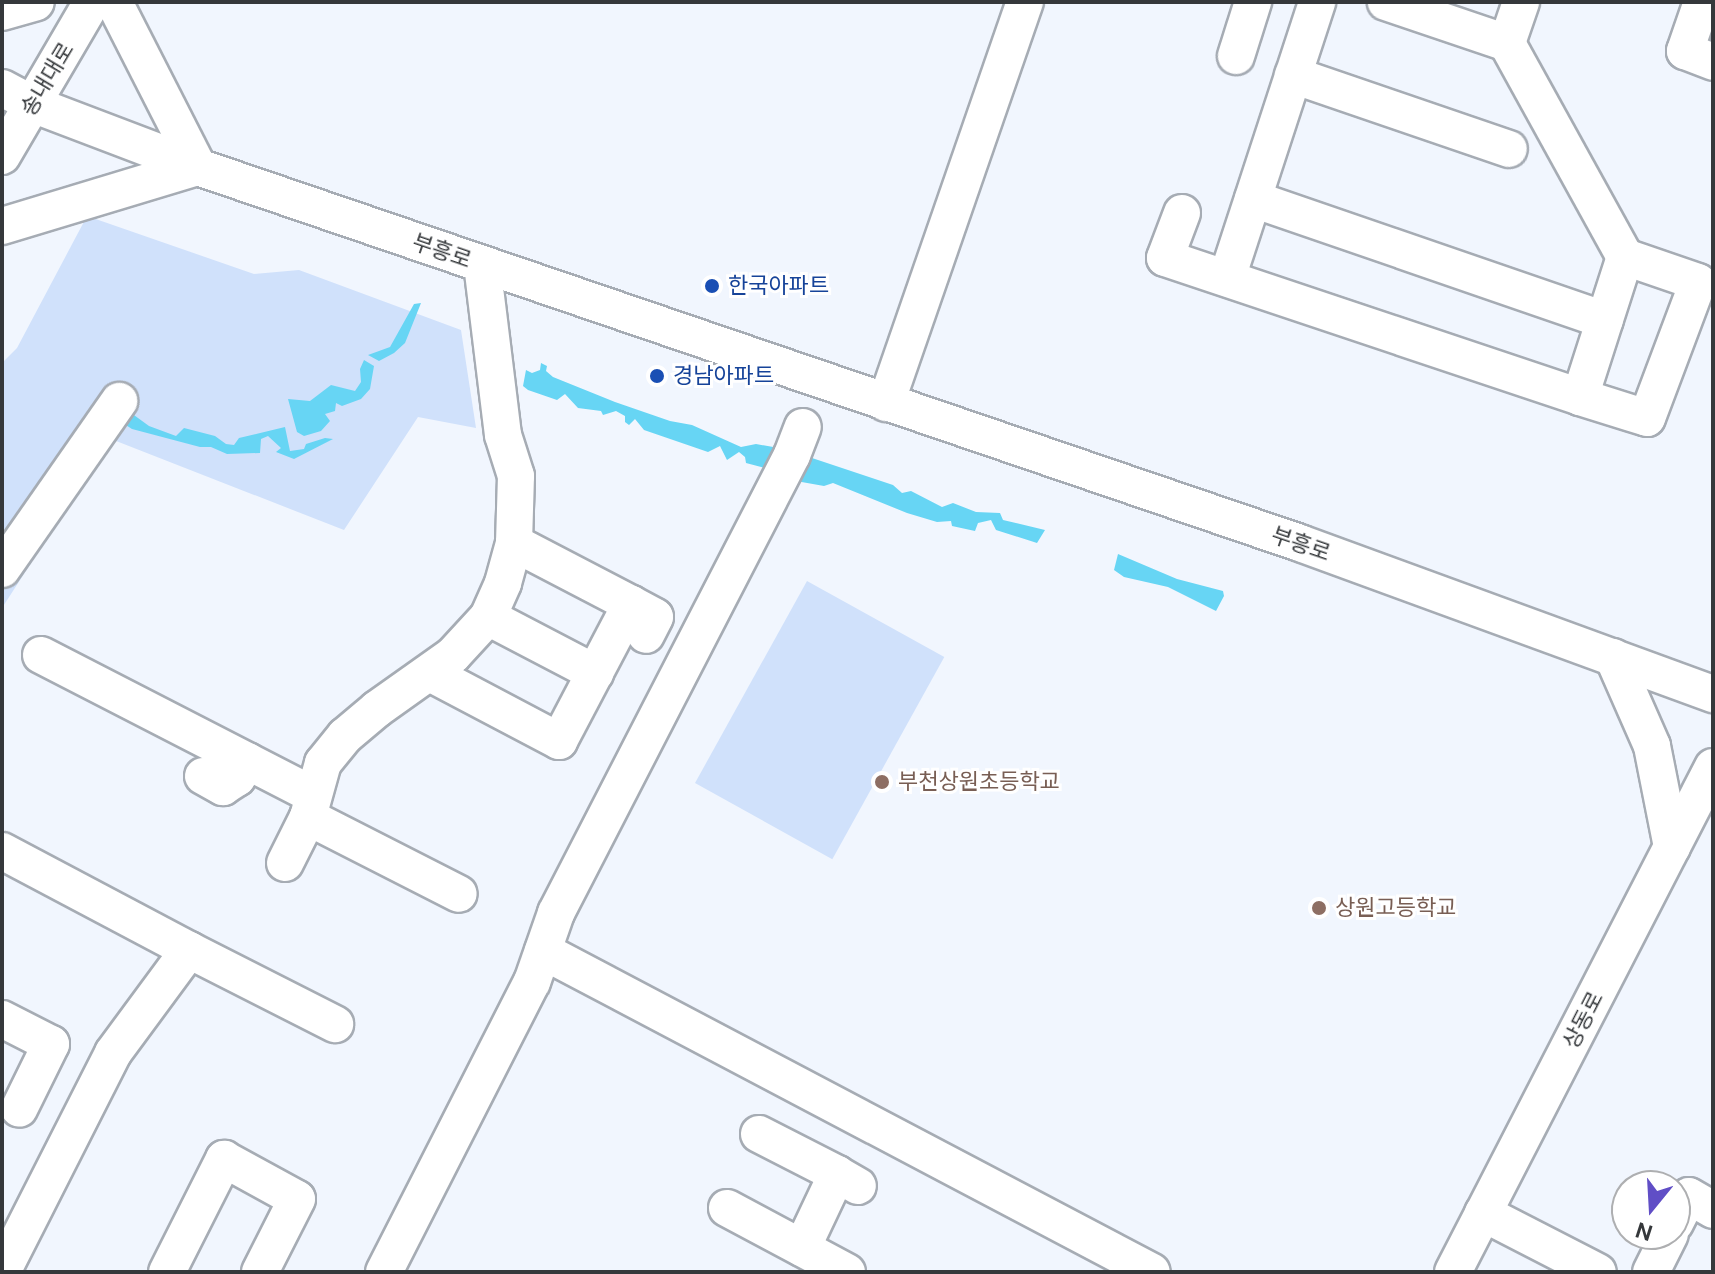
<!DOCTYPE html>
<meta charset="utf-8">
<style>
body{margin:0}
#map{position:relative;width:1715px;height:1274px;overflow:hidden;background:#f1f6fe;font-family:"DM Sans","Noto Sans KR",sans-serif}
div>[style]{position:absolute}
.green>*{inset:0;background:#d0e1fb;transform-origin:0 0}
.water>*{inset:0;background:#67d5f4}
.roads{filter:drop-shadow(2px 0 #a6acb4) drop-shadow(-2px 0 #a6acb4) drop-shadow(0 2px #a6acb4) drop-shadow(0 -2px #a6acb4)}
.minor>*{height:36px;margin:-18px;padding:0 18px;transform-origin:18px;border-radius:18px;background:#fff}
.dots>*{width:22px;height:22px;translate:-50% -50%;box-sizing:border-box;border:4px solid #fff;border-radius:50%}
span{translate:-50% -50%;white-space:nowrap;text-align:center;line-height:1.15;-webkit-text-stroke:6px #fff;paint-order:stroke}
.street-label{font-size:22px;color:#35383b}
.transit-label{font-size:22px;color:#164399}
.left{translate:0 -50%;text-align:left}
.education-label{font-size:22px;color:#785e54}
.frame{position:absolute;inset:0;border:4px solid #35383b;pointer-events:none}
.north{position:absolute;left:1611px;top:1170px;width:80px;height:80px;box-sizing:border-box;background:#fff;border:2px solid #aeafb1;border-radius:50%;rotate:198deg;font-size:22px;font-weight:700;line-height:32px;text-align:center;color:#35383b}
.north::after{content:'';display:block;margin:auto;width:28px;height:36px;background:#604ec6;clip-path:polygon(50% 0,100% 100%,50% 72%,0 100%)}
</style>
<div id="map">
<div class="green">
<i style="clip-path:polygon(87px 216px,254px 274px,299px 270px,461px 330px,476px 428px,418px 417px,344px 530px,111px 439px,2px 608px,2px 363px,17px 348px)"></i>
<i style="left:807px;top:581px;width:157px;height:231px;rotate:29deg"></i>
</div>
<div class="water">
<i style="clip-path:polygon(421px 303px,405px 343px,394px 353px,379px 361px,368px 355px,390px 347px,414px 304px)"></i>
<i style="clip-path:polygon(364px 360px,374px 366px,370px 389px,361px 399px,342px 406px,336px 403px,335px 411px,325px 414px,330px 421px,321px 431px,304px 436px,297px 432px,288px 399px,310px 401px,331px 385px,355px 391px,361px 382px,360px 369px)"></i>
<i style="clip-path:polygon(541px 363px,547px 366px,546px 371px,553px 377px,615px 402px,670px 421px,692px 425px,741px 447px,756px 444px,779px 448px,773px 470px,746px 463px,745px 457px,739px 452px,727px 460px,720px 446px,708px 452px,644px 430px,635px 419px,629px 425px,625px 422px,625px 416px,616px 411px,603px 415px,601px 411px,578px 408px,565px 394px,557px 400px,528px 390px,523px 386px,526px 370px,532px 373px,540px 370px)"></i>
<i style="clip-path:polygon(127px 410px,149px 426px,176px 436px,184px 428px,215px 436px,226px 444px,234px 445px,239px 438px,285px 427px,290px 451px,304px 449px,306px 444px,325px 438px,333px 439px,294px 459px,276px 452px,281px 448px,268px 436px,261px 439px,260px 453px,227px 454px,211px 447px,200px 447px,132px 429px,121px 422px)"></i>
<i style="clip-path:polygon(809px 457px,893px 485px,902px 493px,911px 491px,942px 507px,953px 503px,976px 512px,1000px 513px,1003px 520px,1045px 530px,1037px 543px,996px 530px,991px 520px,978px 523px,975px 531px,952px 526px,951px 521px,937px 522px,907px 513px,833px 483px,824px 486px,796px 481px)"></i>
<i style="clip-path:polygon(1118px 554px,1177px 579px,1223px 591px,1224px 596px,1216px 611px,1168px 587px,1124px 577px,1114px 570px)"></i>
</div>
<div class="roads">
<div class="minor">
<i style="left:114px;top:2px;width:185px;rotate:63deg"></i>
<i style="left:1702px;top:2px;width:52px;rotate:109.1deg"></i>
<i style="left:1685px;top:51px;width:30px;rotate:21deg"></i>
<i style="left:2px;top:12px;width:35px;rotate:-16deg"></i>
<i style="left:1507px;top:43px;width:43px;rotate:-71.1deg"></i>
<i style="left:1236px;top:56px;width:57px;rotate:-72.5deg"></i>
<i style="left:1293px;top:75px;width:228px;rotate:18.9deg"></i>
<i style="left:2px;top:88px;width:34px;rotate:28deg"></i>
<i style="left:32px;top:104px;width:178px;rotate:20.8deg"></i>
<i style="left:198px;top:167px;width:1164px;rotate:18.84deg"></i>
<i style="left:1300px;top:543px;width:440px;rotate:20.1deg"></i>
<i style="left:2px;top:156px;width:178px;rotate:-59.7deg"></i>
<i style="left:1253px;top:199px;width:372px;rotate:19deg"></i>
<i style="left:1182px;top:213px;width:48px;rotate:110.7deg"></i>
<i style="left:1165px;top:258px;width:438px;rotate:18.5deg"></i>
<i style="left:1580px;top:397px;width:147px;rotate:-72.2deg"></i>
<i style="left:1625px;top:257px;width:244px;rotate:-118.9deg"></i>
<i style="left:1507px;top:43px;width:128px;rotate:-161.3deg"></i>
<i style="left:2px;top:226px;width:205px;rotate:-16.8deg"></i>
<i style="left:1227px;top:278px;width:290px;rotate:-71.9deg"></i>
<i style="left:1580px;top:397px;width:70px;rotate:17.4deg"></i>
<i style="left:1647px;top:418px;width:145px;rotate:-69.4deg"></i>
<i style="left:1698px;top:282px;width:77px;rotate:-161.1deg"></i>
<i style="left:886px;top:403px;width:424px;rotate:-70.9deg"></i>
<i style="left:2px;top:569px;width:205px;rotate:-55.1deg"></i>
<i style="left:631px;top:604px;width:27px;rotate:28deg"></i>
<i style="left:655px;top:617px;width:20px;rotate:117deg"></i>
<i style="left:488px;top:617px;width:121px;rotate:27.6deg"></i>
<i style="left:41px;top:655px;width:305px;rotate:27.2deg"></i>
<i style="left:1613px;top:657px;width:97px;rotate:66.3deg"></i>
<i style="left:1652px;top:746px;width:103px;rotate:78.8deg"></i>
<i style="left:430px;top:673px;width:146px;rotate:27.8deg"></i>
<i style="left:559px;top:741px;width:155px;rotate:-62.3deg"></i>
<i style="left:631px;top:604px;width:132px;rotate:-152.5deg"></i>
<i style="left:203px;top:776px;width:23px;rotate:29deg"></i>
<i style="left:223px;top:787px;width:17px;rotate:-33deg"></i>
<i style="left:237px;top:778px;width:20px;rotate:-57deg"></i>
<i style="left:308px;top:817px;width:169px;rotate:27deg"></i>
<i style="left:2px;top:851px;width:212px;rotate:27.9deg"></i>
<i style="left:285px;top:863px;width:51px;rotate:-63.4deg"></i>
<i style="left:308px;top:817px;width:56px;rotate:-74.5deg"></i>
<i style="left:323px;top:763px;width:35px;rotate:-51deg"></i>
<i style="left:345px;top:736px;width:42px;rotate:-40.2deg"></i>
<i style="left:377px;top:709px;width:93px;rotate:-35.4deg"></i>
<i style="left:453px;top:655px;width:52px;rotate:-47.4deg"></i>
<i style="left:488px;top:617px;width:37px;rotate:-66deg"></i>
<i style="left:503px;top:583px;width:41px;rotate:-74.6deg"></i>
<i style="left:514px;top:543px;width:67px;rotate:-88.3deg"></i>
<i style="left:516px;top:476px;width:43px;rotate:-107.6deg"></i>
<i style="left:503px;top:435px;width:171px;rotate:-97deg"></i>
<i style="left:543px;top:951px;width:688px;rotate:27.79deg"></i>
<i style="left:2px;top:1019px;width:55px;rotate:27deg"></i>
<i style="left:51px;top:1044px;width:72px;rotate:116.2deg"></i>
<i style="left:759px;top:1134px;width:88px;rotate:27.1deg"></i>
<i style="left:727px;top:1208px;width:136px;rotate:28.1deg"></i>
<i style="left:1483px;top:1213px;width:129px;rotate:27.2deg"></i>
<i style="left:1675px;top:1223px;width:30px;rotate:-63deg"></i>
<i style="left:1689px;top:1196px;width:28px;rotate:30deg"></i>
<i style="left:802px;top:1248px;width:82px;rotate:-64.7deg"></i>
<i style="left:837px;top:1174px;width:24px;rotate:30deg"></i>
<i style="left:2px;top:1272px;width:246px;rotate:-63.1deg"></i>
<i style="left:113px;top:1053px;width:128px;rotate:-53.6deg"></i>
<i style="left:189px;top:950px;width:164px;rotate:26.9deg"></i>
<i style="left:167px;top:1272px;width:127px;rotate:-63.2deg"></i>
<i style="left:224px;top:1159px;width:83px;rotate:28.7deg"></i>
<i style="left:297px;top:1199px;width:82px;rotate:116.9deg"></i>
<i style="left:384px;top:1272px;width:326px;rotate:-63deg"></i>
<i style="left:532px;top:982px;width:73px;rotate:-70.8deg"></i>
<i style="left:556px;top:913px;width:515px;rotate:-62.74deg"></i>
<i style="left:792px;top:455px;width:30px;rotate:-69deg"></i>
<i style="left:1453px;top:1272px;width:568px;rotate:-62.76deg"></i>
<i style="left:1651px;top:1272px;width:42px;rotate:-63.4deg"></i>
</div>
</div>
<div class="dots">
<i style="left:712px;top:286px;background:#1a4fb4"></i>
<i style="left:657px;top:376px;background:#1a4fb4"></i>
<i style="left:882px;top:782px;background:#8d6e63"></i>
<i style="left:1319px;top:908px;background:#8d6e63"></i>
</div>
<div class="street-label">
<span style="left:47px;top:79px;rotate:-59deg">송내대로</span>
<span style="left:442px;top:251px;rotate:19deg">부흥로</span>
<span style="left:1301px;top:544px;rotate:19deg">부흥로</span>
<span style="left:1583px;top:1020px;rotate:-63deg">상동로</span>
</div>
<div class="transit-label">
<span class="left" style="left:728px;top:286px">한국아파트</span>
<span class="left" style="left:673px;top:376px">경남아파트</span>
</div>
<div class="education-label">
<span class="left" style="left:898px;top:782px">부천상원초등학교</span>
<span class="left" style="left:1335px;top:908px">상원고등학교</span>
</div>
<div class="frame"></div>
<div class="north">N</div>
</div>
